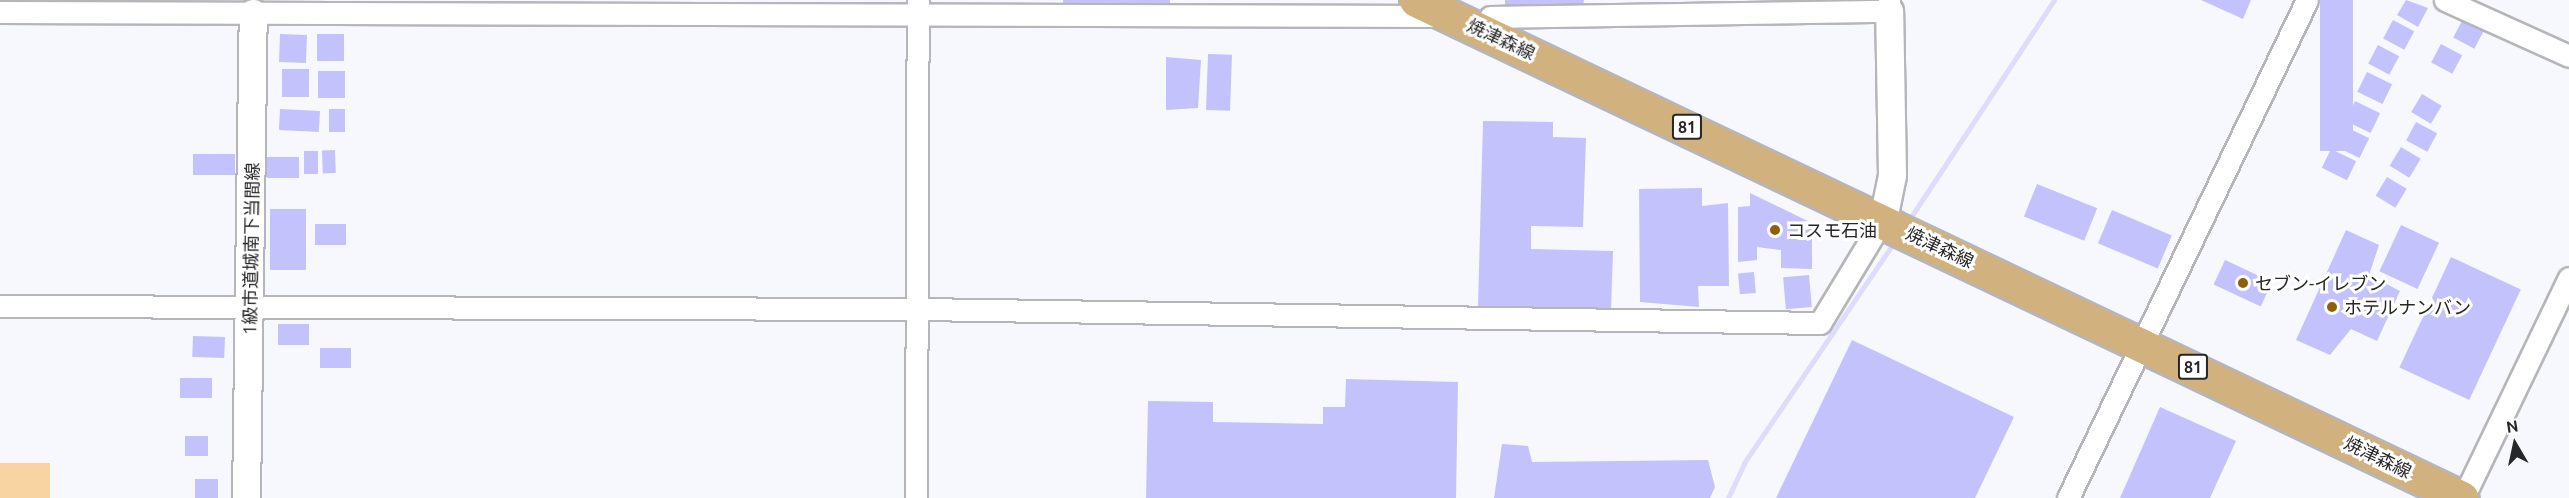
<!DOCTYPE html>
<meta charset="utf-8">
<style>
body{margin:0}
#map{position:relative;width:2569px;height:498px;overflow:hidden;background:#f7f8fd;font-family:Ubuntu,"Noto Sans JP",sans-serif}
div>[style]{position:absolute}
.green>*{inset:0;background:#f9d4a3;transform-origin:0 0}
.stream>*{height:5px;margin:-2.5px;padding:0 2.5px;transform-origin:2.5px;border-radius:2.5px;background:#ddddfb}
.building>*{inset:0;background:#c3c2fc;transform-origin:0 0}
.roads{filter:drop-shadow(2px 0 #b5b5ba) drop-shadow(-2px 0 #b5b5ba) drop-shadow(0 2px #b5b5ba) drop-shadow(0 -2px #b5b5ba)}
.minor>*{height:21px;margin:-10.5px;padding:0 10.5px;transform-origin:10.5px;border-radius:10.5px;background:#fff}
.tertiary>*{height:27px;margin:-13.5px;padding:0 13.5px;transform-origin:13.5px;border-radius:13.5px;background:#fff}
.primary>*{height:33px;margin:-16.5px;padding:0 16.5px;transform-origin:16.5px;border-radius:16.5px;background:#d1b17e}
.dots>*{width:16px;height:16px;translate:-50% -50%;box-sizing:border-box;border:3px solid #fff;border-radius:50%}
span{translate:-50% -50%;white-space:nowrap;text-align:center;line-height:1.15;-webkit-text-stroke:6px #fff;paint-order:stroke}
.shield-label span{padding:2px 4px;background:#fff;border:2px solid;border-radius:4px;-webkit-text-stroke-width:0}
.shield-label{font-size:16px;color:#272729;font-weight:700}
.street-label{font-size:18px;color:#272729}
.poi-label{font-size:18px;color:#272729}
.left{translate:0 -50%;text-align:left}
.north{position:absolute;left:2485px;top:414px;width:60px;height:60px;-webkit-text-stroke:4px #fff;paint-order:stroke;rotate:351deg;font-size:16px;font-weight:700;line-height:24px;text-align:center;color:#272729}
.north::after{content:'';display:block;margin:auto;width:21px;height:27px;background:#272729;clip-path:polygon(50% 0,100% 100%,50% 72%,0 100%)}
</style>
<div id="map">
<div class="green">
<i style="left:0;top:463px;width:50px;height:35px"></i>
</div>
<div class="stream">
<i style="left:1907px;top:223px;width:267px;rotate:-56.6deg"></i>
<i style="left:1728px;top:498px;width:38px;rotate:-65deg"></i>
<i style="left:1744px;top:463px;width:268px;rotate:-55.8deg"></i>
</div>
<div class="building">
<i style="left:1063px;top:0;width:107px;height:5px"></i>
<i style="clip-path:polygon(1505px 0,1584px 0,1583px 5px,1505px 7px)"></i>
<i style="clip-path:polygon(2201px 0,2251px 0,2243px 19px)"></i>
<i style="left:2320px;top:0;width:33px;height:151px"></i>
<i style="clip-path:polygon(2406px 0,2428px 8px,2418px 27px,2397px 15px)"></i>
<i style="left:2463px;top:19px;width:24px;height:21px;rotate:28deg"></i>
<i style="left:2393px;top:20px;width:24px;height:21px;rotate:28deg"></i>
<i style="left:280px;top:34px;width:27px;height:28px;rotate:2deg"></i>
<i style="left:317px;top:34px;width:27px;height:27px"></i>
<i style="left:2441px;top:44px;width:24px;height:21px;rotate:28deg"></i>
<i style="left:2378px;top:45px;width:24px;height:21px;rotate:28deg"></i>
<i style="left:1208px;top:54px;width:24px;height:56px;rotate:2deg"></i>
<i style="clip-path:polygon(1166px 57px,1201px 60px,1198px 108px,1166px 110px)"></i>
<i style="left:282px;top:69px;width:27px;height:28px"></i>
<i style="left:318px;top:71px;width:27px;height:27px"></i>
<i style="left:2367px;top:72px;width:28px;height:22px;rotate:26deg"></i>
<i style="left:2422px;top:94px;width:23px;height:21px;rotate:31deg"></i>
<i style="left:2355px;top:101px;width:28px;height:22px;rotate:26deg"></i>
<i style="left:280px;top:109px;width:40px;height:21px;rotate:3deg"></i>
<i style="left:345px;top:109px;width:23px;height:16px;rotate:90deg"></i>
<i style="clip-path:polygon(1483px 121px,1553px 122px,1553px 137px,1586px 138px,1583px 227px,1531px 226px,1531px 249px,1613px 251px,1611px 311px,1478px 307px)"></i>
<i style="left:2416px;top:122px;width:24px;height:21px;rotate:28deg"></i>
<i style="left:2344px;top:126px;width:28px;height:22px;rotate:26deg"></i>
<i style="left:2401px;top:147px;width:23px;height:22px;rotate:31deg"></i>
<i style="left:2331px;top:149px;width:28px;height:21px;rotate:26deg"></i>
<i style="left:335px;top:150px;width:23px;height:13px;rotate:88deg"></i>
<i style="left:304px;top:151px;width:14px;height:23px"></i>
<i style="left:193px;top:154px;width:42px;height:21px"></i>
<i style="left:267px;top:157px;width:32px;height:21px"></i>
<i style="left:2387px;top:177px;width:23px;height:22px;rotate:31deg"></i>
<i style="left:2037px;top:184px;width:65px;height:35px;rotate:22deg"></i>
<i style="clip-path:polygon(1702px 188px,1702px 206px,1728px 203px,1729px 286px,1698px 286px,1699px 307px,1640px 302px,1639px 189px)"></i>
<i style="clip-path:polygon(1750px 193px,1812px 223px,1812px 269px,1781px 268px,1781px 250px,1757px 247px,1757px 260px,1738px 262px,1738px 207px,1750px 206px)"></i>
<i style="left:270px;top:209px;width:36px;height:61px"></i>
<i style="left:2112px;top:210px;width:65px;height:36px;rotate:23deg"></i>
<i style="left:315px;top:224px;width:31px;height:21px"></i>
<i style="left:2401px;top:225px;width:42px;height:51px;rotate:25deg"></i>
<i style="clip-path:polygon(2346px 230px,2379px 245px,2369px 275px,2400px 291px,2377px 341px,2351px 329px,2330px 355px,2296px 340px)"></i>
<i style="left:2451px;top:257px;width:77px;height:122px;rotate:25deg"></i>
<i style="left:2225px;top:260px;width:52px;height:27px;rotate:25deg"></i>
<i style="left:1754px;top:272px;width:21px;height:16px;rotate:85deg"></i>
<i style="left:1809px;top:275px;width:32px;height:26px;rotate:85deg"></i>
<i style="left:278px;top:324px;width:31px;height:21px"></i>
<i style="left:193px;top:336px;width:32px;height:21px;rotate:2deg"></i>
<i style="clip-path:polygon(1852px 340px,2014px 417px,1975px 498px,1776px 498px)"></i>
<i style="left:320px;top:348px;width:31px;height:20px"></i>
<i style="left:180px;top:378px;width:32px;height:20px"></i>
<i style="clip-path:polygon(1346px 379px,1458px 382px,1456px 498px,1146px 498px,1148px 401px,1213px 402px,1213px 422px,1323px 424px,1323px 407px,1345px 407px)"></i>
<i style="clip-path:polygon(2160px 407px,2236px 441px,2210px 498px,2120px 498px)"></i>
<i style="left:185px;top:436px;width:23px;height:20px"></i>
<i style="clip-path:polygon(1502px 444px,1528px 446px,1532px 462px,1708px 460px,1715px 487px,1710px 498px,1494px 498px)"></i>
<i style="left:195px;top:479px;width:23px;height:19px"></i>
</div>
<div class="roads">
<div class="minor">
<i style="left:2445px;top:0;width:136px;rotate:24.3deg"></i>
<i style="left:0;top:12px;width:1439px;rotate:0.16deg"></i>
<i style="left:1490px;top:17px;width:399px;rotate:-0.9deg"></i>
<i style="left:1889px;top:11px;width:11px;rotate:-90deg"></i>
<i style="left:0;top:306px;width:919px;rotate:0.19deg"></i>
<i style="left:919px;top:309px;width:901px;rotate:0.89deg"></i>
<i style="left:1820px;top:323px;width:122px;rotate:-58.8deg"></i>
<i style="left:916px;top:498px;width:497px;rotate:-89.8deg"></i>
<i style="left:2068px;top:498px;width:552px;rotate:-64.36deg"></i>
<i style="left:2463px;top:498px;width:244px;rotate:-64.3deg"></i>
</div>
<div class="tertiary">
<i style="left:1883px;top:219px;width:45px;rotate:-78.4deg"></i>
<i style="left:1892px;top:175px;width:164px;rotate:-91deg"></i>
<i style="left:246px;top:498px;width:485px;rotate:-89.2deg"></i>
</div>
<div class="primary">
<i style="left:1416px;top:0;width:1158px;rotate:25.46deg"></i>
</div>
</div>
<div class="dots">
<i style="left:1775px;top:230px;background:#8f600a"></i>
<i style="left:2243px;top:283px;background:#8f600a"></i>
<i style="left:2332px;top:307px;background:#8f600a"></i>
</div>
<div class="shield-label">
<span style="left:1687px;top:127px">81</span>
<span style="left:2193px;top:367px">81</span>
</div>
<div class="street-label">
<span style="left:1501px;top:39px;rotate:25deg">焼津森線</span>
<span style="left:1940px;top:247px;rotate:25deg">焼津森線</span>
<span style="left:251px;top:249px;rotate:-89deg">1級市道城南下当間線</span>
<span style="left:2378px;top:457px;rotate:26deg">焼津森線</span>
</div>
<div class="poi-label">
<span class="left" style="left:1787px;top:230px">コスモ石油</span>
<span class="left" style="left:2255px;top:283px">セブン-イレブン</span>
<span class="left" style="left:2344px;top:307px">ホテルナンバン</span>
</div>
<div class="north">N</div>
</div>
